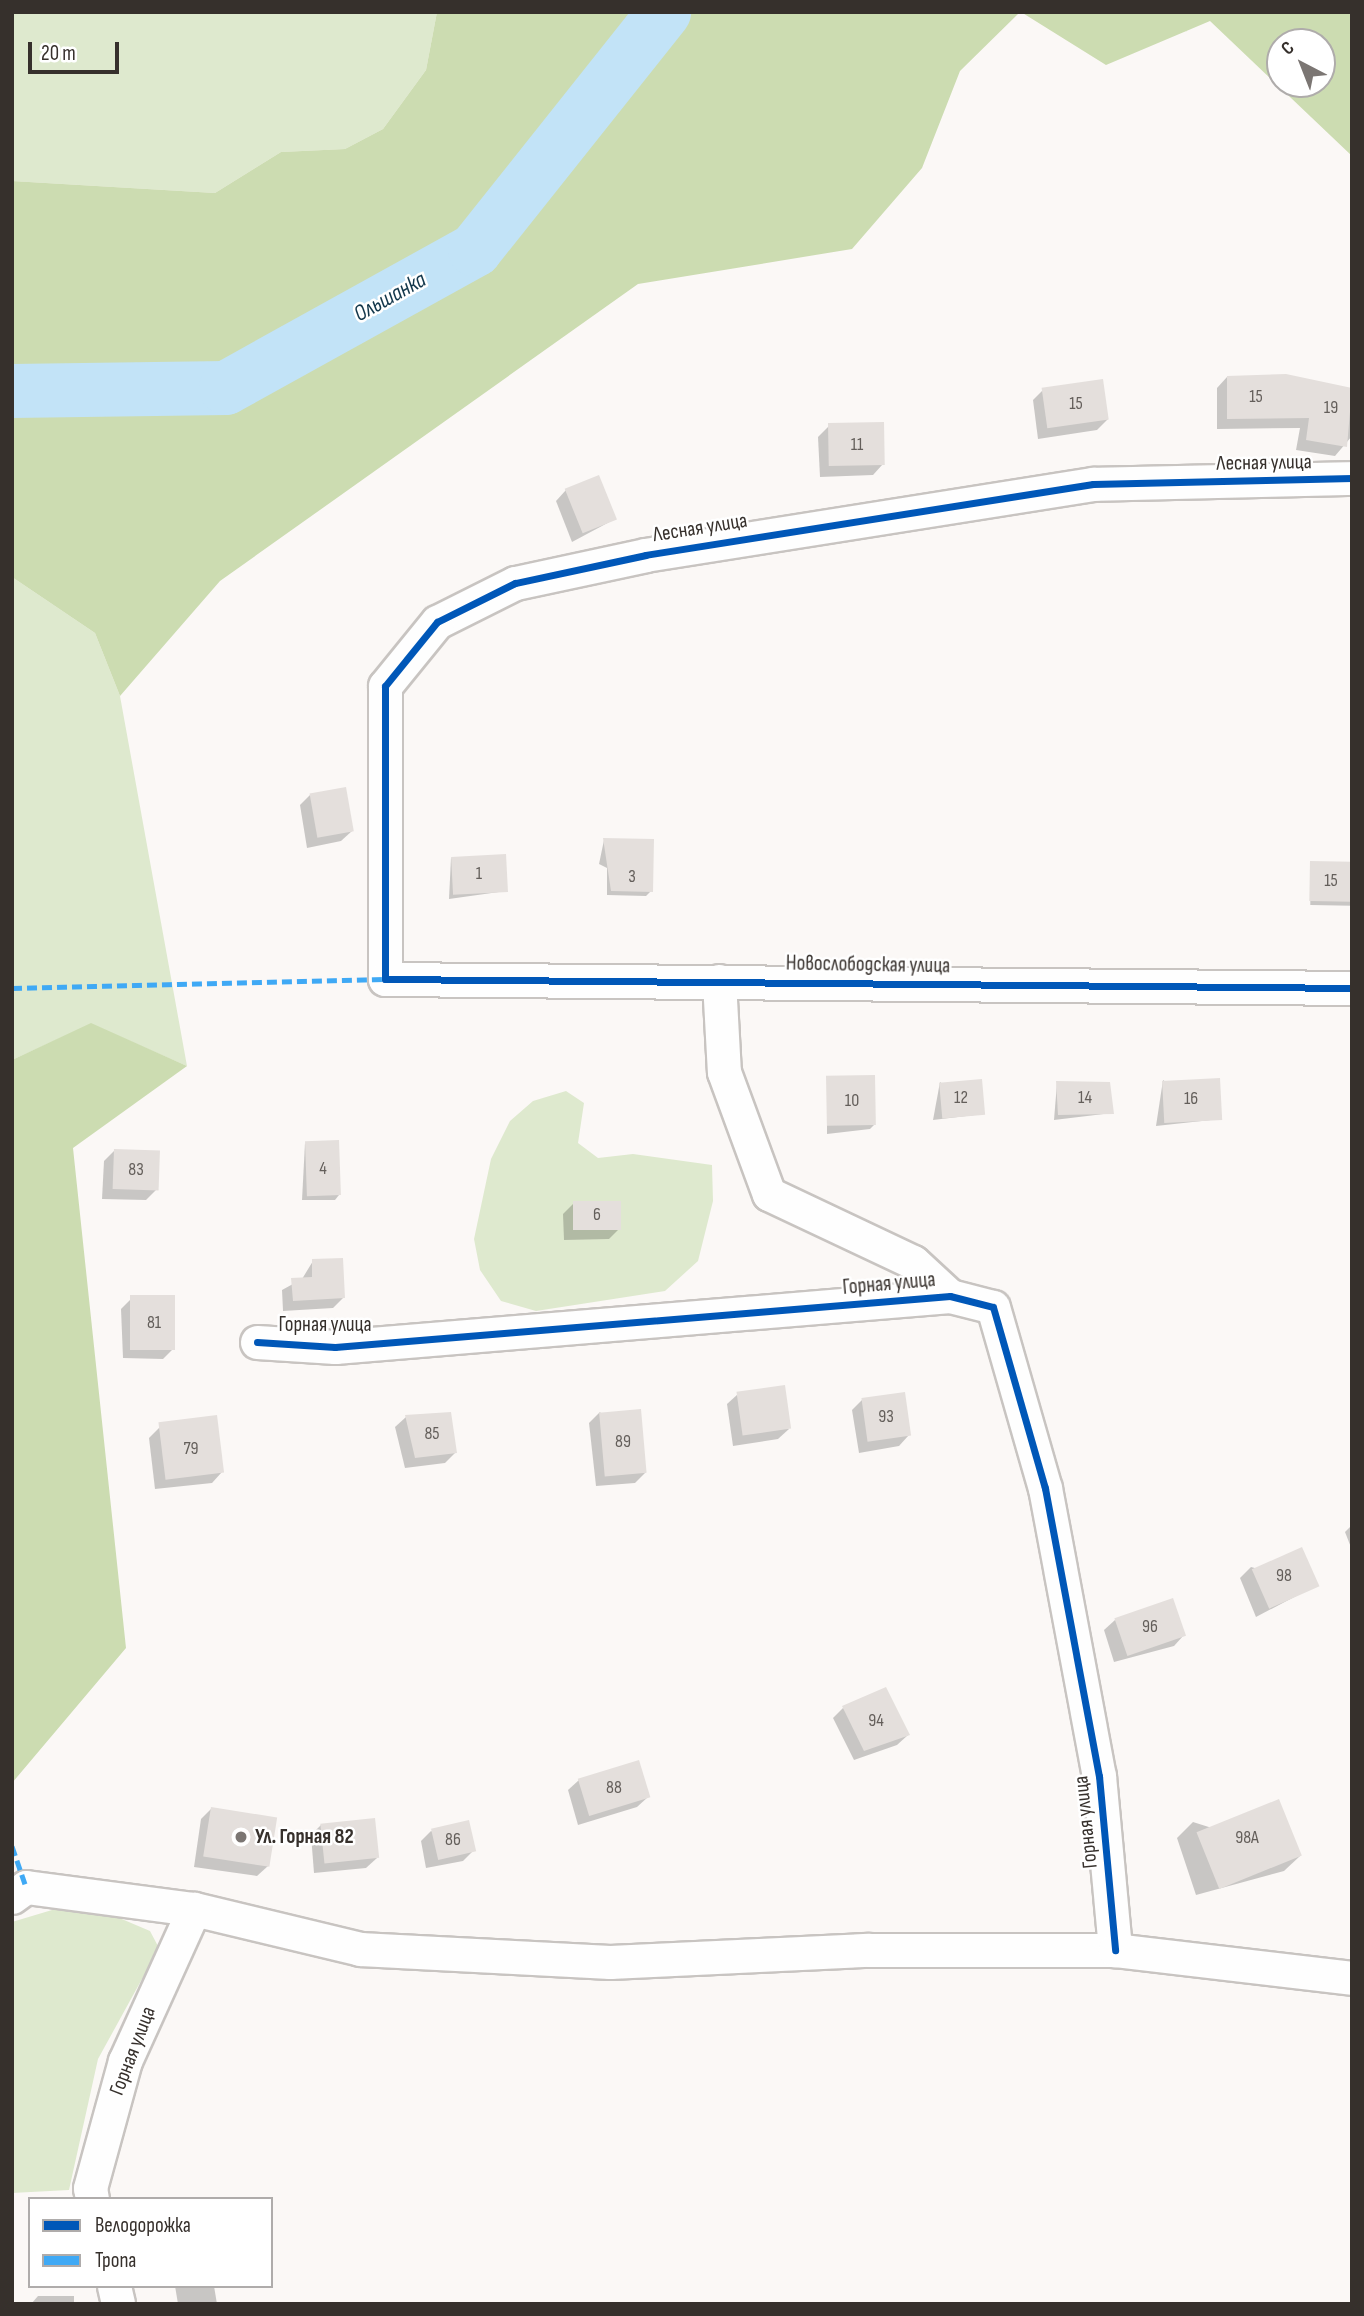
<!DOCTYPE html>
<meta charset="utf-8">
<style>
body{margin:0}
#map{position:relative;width:1364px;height:2316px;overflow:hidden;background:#fbf8f6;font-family:"Sofia Sans Condensed",sans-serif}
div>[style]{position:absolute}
.green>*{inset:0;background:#dee9ce}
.forest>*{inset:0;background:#ccdcb1}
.shadow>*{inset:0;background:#0003;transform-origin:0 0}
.river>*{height:54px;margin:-27px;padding:0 27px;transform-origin:27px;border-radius:27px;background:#c2e3f7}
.building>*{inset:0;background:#e4dfdc;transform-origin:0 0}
.roads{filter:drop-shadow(2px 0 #c8c4c1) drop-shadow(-2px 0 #c8c4c1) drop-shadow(0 2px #c8c4c1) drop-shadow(0 -2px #c8c4c1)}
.minor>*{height:33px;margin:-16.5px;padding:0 16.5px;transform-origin:16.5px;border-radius:16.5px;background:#fefefe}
.quiet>*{height:5px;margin-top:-2.5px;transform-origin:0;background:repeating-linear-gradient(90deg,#3fa9f5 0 10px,transparent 0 15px)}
.cycleway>*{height:7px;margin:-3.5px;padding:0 3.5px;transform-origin:3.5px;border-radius:3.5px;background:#0057b8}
.dots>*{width:19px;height:19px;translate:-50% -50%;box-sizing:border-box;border:4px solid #fff;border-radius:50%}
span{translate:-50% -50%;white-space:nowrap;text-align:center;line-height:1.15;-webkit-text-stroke:5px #fff;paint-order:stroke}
.number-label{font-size:18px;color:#635e5a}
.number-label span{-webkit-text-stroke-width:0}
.street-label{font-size:21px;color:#36302c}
.poi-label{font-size:21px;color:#36302c;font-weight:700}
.left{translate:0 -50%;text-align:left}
.water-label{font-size:23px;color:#12374b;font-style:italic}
.frame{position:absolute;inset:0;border:14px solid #36302c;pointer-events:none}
.legend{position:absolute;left:28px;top:2197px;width:245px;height:91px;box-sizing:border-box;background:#fff;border:2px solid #afacab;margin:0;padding:9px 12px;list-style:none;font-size:21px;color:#36302c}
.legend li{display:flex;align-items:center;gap:14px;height:35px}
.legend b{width:35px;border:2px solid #afacab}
.north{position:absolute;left:1266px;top:28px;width:70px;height:70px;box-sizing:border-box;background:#fff;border:2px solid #afacab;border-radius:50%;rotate:318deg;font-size:19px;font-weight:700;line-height:28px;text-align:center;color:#36302c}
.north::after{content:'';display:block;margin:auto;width:24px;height:32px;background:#7b7673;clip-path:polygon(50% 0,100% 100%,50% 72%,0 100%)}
.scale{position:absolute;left:28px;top:42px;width:91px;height:32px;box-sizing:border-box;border:4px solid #36302c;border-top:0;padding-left:9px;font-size:21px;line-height:24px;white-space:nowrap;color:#36302c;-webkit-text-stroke:5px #fff;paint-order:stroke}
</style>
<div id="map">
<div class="green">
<i style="clip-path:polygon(12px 12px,437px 12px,426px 70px,383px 129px,345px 149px,281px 152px,215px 193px,12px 181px)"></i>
<i style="clip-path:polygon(12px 577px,95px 633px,120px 696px,187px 1066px,91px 1024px,12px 1060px)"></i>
<i style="clip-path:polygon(566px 1091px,584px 1103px,578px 1143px,598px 1158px,633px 1154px,712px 1165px,713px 1201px,698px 1261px,665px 1291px,536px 1311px,501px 1301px,480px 1270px,474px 1239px,491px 1159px,510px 1121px,533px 1101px)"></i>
<i style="clip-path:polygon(62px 1907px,117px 1917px,150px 1931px,159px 1948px,98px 2059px,69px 2190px,12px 2193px,12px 1922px)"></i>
</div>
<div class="forest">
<i style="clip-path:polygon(437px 12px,1020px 12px,960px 71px,922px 168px,852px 249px,638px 284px,220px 581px,120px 696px,95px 633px,12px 577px,12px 181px,215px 193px,281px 152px,345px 149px,383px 129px,426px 70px)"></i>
<i style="clip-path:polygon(evenodd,1021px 12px,1352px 12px,1352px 156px,1210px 21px,1106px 65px,1021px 12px,1280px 42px,1322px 42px,1322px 84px,1280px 84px,1280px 42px)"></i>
<i style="clip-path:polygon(91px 1023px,187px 1066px,73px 1148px,126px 1648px,12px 1783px,12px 1060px)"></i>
</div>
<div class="shadow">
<i style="clip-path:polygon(1227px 377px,1352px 389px,1352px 436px,1335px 456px,1296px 450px,1300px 428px,1217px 429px,1217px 388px)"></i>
<i style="clip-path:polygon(1043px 390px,1108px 419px,1097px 430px,1038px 439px,1033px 400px)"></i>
<i style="clip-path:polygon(829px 426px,883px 464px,873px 475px,820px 477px,818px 437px)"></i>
<i style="clip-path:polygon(566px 490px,615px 519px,572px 542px,556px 501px)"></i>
<i style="clip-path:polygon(310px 795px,352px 831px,341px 841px,307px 848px,300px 805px)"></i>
<i style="clip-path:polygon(604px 840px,651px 891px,646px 896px,607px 895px,607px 868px,599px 864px)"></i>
<i style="clip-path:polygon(451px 858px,506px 891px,449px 899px)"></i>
<i style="left:1311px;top:863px;width:41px;height:42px;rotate:1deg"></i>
<i style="clip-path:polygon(827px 1079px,875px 1124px,870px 1129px,827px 1134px)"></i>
<i style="clip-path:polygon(1163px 1080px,1220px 1119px,1156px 1126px)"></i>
<i style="clip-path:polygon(940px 1082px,983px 1114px,933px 1120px)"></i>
<i style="clip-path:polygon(1057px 1083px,1112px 1113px,1054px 1120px)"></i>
<i style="clip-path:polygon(305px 1143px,339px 1195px,335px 1200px,302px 1200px)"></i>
<i style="clip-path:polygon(114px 1151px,156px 1190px,146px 1200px,102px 1199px,104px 1161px)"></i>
<i style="clip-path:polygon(574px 1203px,620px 1228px,609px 1239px,564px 1240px,563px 1214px)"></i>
<i style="clip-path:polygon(313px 1261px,343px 1298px,333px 1308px,283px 1311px,282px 1290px,302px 1279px)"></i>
<i style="clip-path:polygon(131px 1299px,173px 1349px,163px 1359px,123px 1358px,121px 1309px)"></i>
<i style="clip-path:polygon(738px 1394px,789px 1429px,778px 1439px,733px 1446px,727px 1404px)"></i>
<i style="clip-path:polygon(862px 1400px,909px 1435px,899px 1446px,859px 1453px,852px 1410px)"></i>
<i style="clip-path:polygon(600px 1412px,646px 1472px,635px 1483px,596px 1486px,589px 1423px)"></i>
<i style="clip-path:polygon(406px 1417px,455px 1453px,445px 1463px,405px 1468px,395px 1427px)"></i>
<i style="clip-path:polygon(160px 1427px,222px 1472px,212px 1483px,155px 1489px,149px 1438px)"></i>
<i style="clip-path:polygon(1352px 1525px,1352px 1550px,1345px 1532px)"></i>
<i style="clip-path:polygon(1251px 1567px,1317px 1585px,1256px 1617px,1240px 1578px)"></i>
<i style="clip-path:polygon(1115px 1620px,1184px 1635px,1174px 1646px,1114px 1662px,1104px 1630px)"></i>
<i style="clip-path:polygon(843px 1708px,908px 1735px,897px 1745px,854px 1760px,833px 1718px)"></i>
<i style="clip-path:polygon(579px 1780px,648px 1797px,637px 1807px,578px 1825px,568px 1790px)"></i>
<i style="clip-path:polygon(212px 1808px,268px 1866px,257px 1876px,194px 1867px,201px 1819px)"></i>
<i style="clip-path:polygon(1193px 1822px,1300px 1856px,1284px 1871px,1196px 1895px,1177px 1838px)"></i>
<i style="clip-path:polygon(321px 1825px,377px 1858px,366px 1868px,314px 1873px,311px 1835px)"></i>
<i style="clip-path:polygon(431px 1831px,474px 1850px,463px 1861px,426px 1868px,421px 1841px)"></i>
<i style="clip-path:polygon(175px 2286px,214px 2286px,217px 2304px,178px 2304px)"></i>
<i style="clip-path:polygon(38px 2296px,74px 2296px,74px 2304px,31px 2304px)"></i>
</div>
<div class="river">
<i style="left:12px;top:391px;width:214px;rotate:-0.8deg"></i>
<i style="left:226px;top:388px;width:285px;rotate:-29deg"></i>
<i style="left:475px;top:250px;width:304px;rotate:-51.5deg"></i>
</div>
<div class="building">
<i style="clip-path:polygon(1286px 374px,1352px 388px,1347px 447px,1306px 440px,1309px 418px,1227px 419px,1227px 376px)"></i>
<i style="left:1103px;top:379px;width:41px;height:62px;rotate:82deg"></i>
<i style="left:884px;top:422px;width:43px;height:56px;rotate:89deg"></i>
<i style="left:599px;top:475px;width:48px;height:37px;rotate:68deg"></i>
<i style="left:346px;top:787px;width:45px;height:37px;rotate:80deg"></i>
<i style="clip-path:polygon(603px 838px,654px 839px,653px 892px,611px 891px)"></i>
<i style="left:506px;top:854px;width:38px;height:55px;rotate:87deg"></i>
<i style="left:1310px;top:861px;width:42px;height:40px;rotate:1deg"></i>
<i style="left:875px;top:1075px;width:50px;height:49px;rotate:89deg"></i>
<i style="left:1220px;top:1078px;width:42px;height:58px;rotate:87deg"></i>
<i style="left:982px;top:1079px;width:36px;height:43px;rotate:85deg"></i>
<i style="clip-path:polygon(1056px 1081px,1110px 1082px,1114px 1114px,1058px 1115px)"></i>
<i style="left:339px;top:1140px;width:55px;height:34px;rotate:88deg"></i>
<i style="left:114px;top:1149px;width:46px;height:40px;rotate:2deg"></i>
<i style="left:573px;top:1201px;width:48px;height:29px"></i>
<i style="clip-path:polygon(343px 1258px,345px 1298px,293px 1301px,291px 1278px,312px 1277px,312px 1259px)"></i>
<i style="left:175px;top:1295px;width:55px;height:45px;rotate:90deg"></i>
<i style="left:785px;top:1385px;width:44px;height:49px;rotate:82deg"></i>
<i style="left:905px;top:1392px;width:44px;height:44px;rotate:82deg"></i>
<i style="left:641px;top:1409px;width:64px;height:42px;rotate:85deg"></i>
<i style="clip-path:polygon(451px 1412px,457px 1453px,415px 1458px,405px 1415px)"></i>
<i style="left:217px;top:1415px;width:58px;height:59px;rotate:83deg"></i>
<i style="left:1302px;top:1547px;width:43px;height:55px;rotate:66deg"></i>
<i style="left:1173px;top:1598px;width:40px;height:62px;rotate:71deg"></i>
<i style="clip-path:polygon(886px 1687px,910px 1735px,864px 1751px,842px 1706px)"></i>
<i style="left:639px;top:1760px;width:39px;height:64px;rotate:73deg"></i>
<i style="left:1279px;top:1799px;width:61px;height:89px;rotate:68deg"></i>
<i style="left:211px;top:1807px;width:67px;height:50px;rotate:9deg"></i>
<i style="left:375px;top:1818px;width:40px;height:55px;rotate:84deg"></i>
<i style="left:469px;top:1820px;width:32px;height:39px;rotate:77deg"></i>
</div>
<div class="roads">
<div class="minor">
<i style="left:1352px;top:478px;width:259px;rotate:178.7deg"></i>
<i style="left:1093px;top:484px;width:453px;rotate:171deg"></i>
<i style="left:646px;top:555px;width:134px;rotate:167.9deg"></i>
<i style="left:515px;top:583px;width:87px;rotate:153.4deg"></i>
<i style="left:437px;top:622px;width:82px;rotate:129.1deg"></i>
<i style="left:385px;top:686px;width:293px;rotate:90deg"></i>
<i style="left:385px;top:979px;width:967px;rotate:0.53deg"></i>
<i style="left:719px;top:981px;width:91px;rotate:86.9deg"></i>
<i style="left:724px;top:1072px;width:130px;rotate:69.8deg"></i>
<i style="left:769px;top:1194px;width:159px;rotate:25.3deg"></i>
<i style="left:913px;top:1262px;width:50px;rotate:42.6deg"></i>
<i style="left:257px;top:1342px;width:78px;rotate:3.7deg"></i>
<i style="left:335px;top:1347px;width:617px;rotate:-4.74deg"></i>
<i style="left:950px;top:1296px;width:44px;rotate:14.3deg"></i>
<i style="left:993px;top:1307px;width:188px;rotate:74deg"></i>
<i style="left:1045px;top:1488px;width:293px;rotate:79.4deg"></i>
<i style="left:1099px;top:1776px;width:175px;rotate:84.7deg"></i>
<i style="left:12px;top:1897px;width:17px;rotate:-36deg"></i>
<i style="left:26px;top:1887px;width:169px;rotate:7.5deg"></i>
<i style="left:194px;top:1909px;width:171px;rotate:13.5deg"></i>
<i style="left:360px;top:1949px;width:250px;rotate:3deg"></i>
<i style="left:610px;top:1962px;width:259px;rotate:-2.7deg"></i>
<i style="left:869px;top:1950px;width:246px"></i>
<i style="left:1115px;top:1950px;width:239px;rotate:6.7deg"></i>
<i style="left:92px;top:2199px;width:11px;rotate:-100deg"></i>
<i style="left:90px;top:2188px;width:132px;rotate:-74.6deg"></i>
<i style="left:125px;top:2061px;width:167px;rotate:-65.6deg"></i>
<i style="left:114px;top:2286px;width:18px;rotate:77deg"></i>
</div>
</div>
<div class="quiet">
<i style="left:12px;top:988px;width:373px;rotate:-1.4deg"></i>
<i style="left:12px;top:1846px;width:43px;rotate:71.1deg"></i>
</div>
<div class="cycleway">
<i style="left:1352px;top:478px;width:259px;rotate:178.7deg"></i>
<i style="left:1093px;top:484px;width:453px;rotate:171deg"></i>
<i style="left:646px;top:555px;width:134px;rotate:167.9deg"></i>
<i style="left:515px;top:583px;width:87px;rotate:153.4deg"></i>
<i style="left:437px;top:622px;width:82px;rotate:129.1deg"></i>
<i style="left:385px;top:686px;width:293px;rotate:90deg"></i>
<i style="left:385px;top:979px;width:967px;rotate:0.53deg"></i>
<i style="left:257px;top:1342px;width:78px;rotate:3.7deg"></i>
<i style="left:335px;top:1347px;width:617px;rotate:-4.74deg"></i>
<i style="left:950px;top:1296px;width:44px;rotate:14.3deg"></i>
<i style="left:993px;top:1307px;width:188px;rotate:74deg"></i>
<i style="left:1045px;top:1488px;width:293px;rotate:79.4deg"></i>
<i style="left:1099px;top:1776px;width:175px;rotate:84.7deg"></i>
</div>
<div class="dots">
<i style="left:241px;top:1837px;background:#7b7673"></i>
</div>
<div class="number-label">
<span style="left:1256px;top:397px">15</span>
<span style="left:1076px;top:404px">15</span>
<span style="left:1331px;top:408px">19</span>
<span style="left:857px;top:445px">11</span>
<span style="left:479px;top:874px">1</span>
<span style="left:632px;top:877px">3</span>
<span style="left:1331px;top:881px">15</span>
<span style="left:961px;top:1098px">12</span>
<span style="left:1085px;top:1098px">14</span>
<span style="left:1191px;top:1099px">16</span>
<span style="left:852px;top:1101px">10</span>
<span style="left:323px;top:1169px">4</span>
<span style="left:136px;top:1170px">83</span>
<span style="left:597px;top:1215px">6</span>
<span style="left:154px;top:1323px">81</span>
<span style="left:886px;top:1417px">93</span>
<span style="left:432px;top:1434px">85</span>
<span style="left:623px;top:1442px">89</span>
<span style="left:191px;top:1449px">79</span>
<span style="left:1284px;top:1576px">98</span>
<span style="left:1150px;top:1627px">96</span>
<span style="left:876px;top:1721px">94</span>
<span style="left:614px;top:1788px">88</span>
<span style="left:1247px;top:1838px">98А</span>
<span style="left:453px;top:1840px">86</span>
</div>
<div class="street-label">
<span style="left:1264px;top:463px;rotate:-1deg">Лесная улица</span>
<span style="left:700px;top:528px;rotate:-9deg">Лесная улица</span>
<span style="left:868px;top:965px;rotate:1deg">Новослободская улица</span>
<span style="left:889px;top:1284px;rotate:-5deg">Горная улица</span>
<span style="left:325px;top:1325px">Горная улица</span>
<span style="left:1086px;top:1822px;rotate:-96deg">Горная улица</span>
<span style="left:133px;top:2051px;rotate:-69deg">Горная улица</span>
</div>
<div class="poi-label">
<span class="left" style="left:255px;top:1837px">Ул. Горная 82</span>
</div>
<div class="water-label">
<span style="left:390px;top:297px;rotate:-29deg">Ольшанка</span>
</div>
<div class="frame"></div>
<ul class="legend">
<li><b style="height:9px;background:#0057b8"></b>Велодорожка</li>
<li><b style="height:9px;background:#3fa9f5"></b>Тропа</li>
</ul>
<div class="north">С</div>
<div class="scale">20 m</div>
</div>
